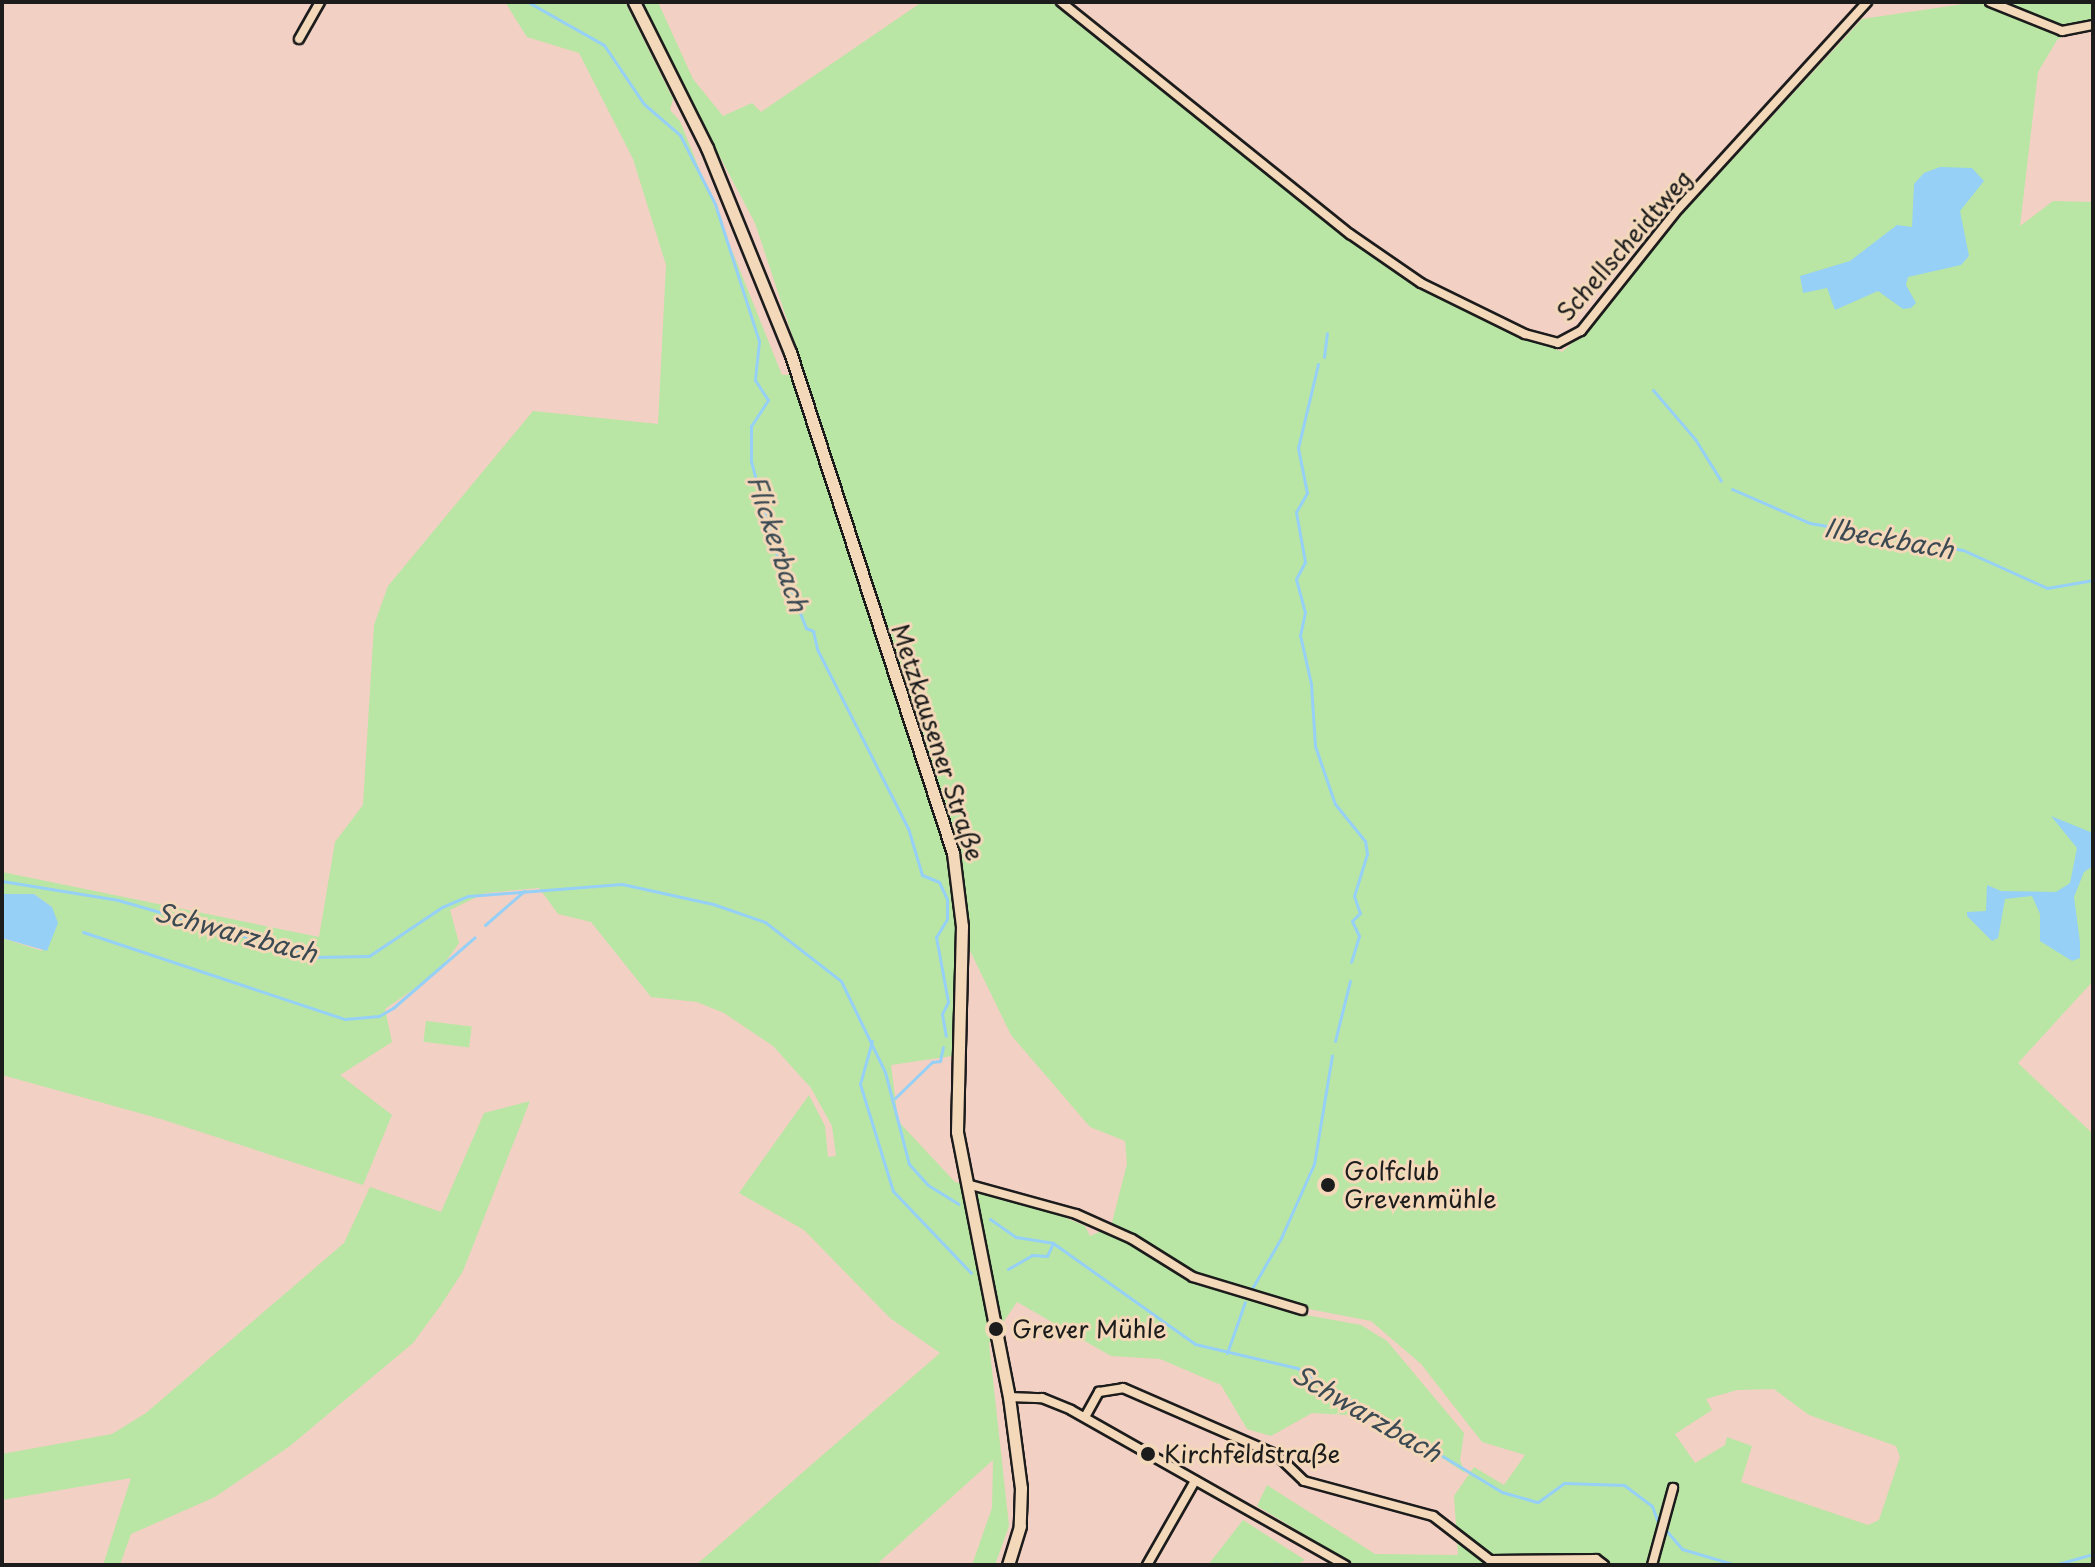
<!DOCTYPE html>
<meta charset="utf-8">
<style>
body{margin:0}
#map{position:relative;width:2095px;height:1567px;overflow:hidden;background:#f2d0c4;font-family:"Playpen Sans",sans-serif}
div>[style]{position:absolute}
.green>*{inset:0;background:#b9e6a4;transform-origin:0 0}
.water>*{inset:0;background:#96d0f6}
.stream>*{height:3px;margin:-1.5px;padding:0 1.5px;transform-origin:1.5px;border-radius:1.5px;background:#96d0f6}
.roads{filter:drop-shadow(2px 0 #1c1c1c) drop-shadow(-2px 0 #1c1c1c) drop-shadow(0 2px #1c1c1c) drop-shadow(0 -2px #1c1c1c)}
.street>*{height:8px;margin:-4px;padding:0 4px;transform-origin:4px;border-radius:4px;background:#f3d8ba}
.secondary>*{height:11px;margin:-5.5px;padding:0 5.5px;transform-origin:5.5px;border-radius:5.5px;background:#f3d8ba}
.dots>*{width:22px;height:22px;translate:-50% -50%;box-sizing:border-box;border:4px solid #f3d8ba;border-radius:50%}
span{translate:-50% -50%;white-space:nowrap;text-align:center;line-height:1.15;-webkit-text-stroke:6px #f3d8ba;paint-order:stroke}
.street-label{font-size:24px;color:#1c1c1c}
.poi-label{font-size:24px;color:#1c1c1c}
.left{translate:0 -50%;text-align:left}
.water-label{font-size:26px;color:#3a4952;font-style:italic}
.frame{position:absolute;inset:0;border:4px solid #1c1c1c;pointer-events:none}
</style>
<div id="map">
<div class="green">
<i style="clip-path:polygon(evenodd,505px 2px,625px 2px,673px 99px,670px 110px,680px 121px,782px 375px,805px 374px,755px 223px,638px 2px,658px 2px,693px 79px,723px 116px,752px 103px,761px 112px,922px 2px,1055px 2px,1373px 256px,1421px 287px,1562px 352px,1598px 319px,1685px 211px,1862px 19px,1977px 2px,2066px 35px,2057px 40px,2038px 72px,2020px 226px,2053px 201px,2093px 202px,2093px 981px,2018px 1063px,2093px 1134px,2093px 1565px,1355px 1565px,1257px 1506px,1267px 1485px,1375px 1554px,1458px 1555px,1454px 1496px,1474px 1467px,1504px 1485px,1525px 1455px,1482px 1442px,1421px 1364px,1371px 1321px,1232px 1294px,1284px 1311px,1361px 1325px,1387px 1341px,1464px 1433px,1460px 1460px,1465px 1473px,1392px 1425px,1364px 1416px,1312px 1413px,1271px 1436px,1247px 1429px,1221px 1385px,1160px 1359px,1111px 1356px,1017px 1302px,989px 1343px,1009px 1526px,995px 1565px,972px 1565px,992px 1508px,993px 1460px,876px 1565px,696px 1565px,940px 1353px,890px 1318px,804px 1230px,739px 1193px,809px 1095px,825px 1126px,828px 1157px,836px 1156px,832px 1126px,811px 1088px,773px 1046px,724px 1013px,697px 1002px,651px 997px,591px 922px,558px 914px,539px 888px,485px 893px,450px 910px,459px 943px,438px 972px,385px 1009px,392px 1042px,340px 1075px,392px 1115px,363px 1185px,161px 1119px,2px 1075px,2px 938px,42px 951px,52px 907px,34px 894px,2px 894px,2px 872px,319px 937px,335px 842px,363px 805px,374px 625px,388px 586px,533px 411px,658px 424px,666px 265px,633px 159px,579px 53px,527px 37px,505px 2px,958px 926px,1011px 1035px,1090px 1127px,1125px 1141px,1127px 1164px,1110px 1230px,1203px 1286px,1106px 1229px,1090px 1236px,1085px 1226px,1029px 1202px,955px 1182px,898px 1121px,891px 1065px,952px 1056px,958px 926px,505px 2px,1774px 1389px,1809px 1415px,1896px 1446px,1900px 1457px,1879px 1520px,1868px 1525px,1741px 1482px,1752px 1446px,1727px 1437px,1725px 1445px,1695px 1463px,1675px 1434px,1712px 1410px,1706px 1399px,1737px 1390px,1774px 1389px)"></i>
<i style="clip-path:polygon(2003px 2px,2093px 2px,2093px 21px,2061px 26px)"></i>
<i style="left:426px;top:1021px;width:46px;height:21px;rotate:7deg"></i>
<i style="clip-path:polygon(530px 1101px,463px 1271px,441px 1305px,413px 1343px,290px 1446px,215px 1497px,131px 1534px,120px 1565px,103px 1565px,131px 1478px,2px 1500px,2px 1454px,112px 1434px,146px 1413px,344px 1243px,370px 1187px,441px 1212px,484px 1113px)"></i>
<i style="clip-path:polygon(1243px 1520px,1305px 1560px,1296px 1565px,1208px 1565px)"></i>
</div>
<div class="water">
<i style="clip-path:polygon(1940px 167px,1972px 168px,1984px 181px,1960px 211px,1969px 256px,1961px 265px,1908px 277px,1906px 285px,1916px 303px,1911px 308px,1903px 309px,1878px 291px,1835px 310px,1827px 288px,1803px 293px,1800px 276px,1850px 261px,1897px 225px,1912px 227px,1914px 184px,1924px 173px)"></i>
<i style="clip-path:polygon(2051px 816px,2093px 833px,2093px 866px,2084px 872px,2074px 897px,2080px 942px,2080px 958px,2072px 961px,2040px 941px,2040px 914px,2032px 896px,2005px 899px,1998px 938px,1992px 941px,1967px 916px,1967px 912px,1986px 911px,1987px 885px,2001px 891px,2056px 892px,2070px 883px,2077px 848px)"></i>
<i style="clip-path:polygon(2px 894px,34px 894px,52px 907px,58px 923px,47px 951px,2px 938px)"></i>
</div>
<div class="stream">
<i style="left:528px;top:2px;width:87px;rotate:29.5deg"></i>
<i style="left:604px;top:45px;width:71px;rotate:55.9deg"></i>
<i style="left:644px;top:104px;width:48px;rotate:40.7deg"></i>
<i style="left:680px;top:135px;width:77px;rotate:63.1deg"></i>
<i style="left:715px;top:204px;width:144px;rotate:72.2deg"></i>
<i style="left:759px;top:341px;width:39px;rotate:96deg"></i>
<i style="left:755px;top:380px;width:24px;rotate:57deg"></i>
<i style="left:768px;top:400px;width:31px;rotate:123deg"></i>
<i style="left:751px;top:426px;width:35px;rotate:90deg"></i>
<i style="left:751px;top:461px;width:87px;rotate:75.3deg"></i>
<i style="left:773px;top:545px;width:89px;rotate:68.3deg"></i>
<i style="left:806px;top:628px;width:8px;rotate:23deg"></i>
<i style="left:813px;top:631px;width:18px;rotate:77deg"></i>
<i style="left:817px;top:649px;width:201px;rotate:63.1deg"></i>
<i style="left:908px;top:828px;width:49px;rotate:73.4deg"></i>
<i style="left:922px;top:875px;width:18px;rotate:22deg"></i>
<i style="left:939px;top:882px;width:19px;rotate:65deg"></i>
<i style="left:947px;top:899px;width:20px;rotate:90deg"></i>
<i style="left:947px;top:919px;width:21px;rotate:121deg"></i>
<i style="left:936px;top:937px;width:66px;rotate:79.5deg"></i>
<i style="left:948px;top:1002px;width:13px;rotate:117deg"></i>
<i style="left:942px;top:1014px;width:22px;rotate:80deg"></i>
<i style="left:1324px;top:357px;width:24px;rotate:-83deg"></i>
<i style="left:1318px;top:364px;width:86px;rotate:103.4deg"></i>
<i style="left:1298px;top:448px;width:46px;rotate:78.7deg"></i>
<i style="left:1307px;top:493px;width:22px;rotate:120deg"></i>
<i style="left:1296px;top:512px;width:51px;rotate:79.8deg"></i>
<i style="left:1305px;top:562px;width:19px;rotate:118deg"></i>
<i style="left:1296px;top:579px;width:34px;rotate:75deg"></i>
<i style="left:1305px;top:612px;width:24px;rotate:102deg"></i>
<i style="left:1300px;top:635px;width:50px;rotate:77.3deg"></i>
<i style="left:1311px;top:684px;width:62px;rotate:86.3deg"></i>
<i style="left:1315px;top:746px;width:61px;rotate:71deg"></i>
<i style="left:1335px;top:804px;width:48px;rotate:51deg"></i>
<i style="left:1365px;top:841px;width:13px;rotate:81deg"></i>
<i style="left:1367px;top:854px;width:44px;rotate:107.2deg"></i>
<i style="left:1354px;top:896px;width:18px;rotate:71deg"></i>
<i style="left:1360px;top:913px;width:11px;rotate:135deg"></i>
<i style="left:1352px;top:921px;width:17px;rotate:65deg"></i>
<i style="left:1359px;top:936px;width:27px;rotate:107deg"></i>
<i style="left:1653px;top:390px;width:65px;rotate:49.4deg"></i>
<i style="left:1695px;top:439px;width:49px;rotate:58.2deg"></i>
<i style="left:1732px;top:489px;width:85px;rotate:23.6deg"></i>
<i style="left:1810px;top:523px;width:155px;rotate:10deg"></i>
<i style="left:1963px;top:550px;width:92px;rotate:24.3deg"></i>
<i style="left:2047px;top:588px;width:47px;rotate:-9.9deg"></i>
<i style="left:2px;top:881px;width:118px;rotate:9.3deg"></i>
<i style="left:118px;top:900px;width:205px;rotate:16.1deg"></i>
<i style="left:315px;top:957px;width:54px;rotate:-1.1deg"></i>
<i style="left:369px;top:956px;width:88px;rotate:-33.9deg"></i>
<i style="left:442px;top:907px;width:28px;rotate:-23deg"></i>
<i style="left:468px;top:896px;width:154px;rotate:-4.5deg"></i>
<i style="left:622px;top:884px;width:93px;rotate:12.4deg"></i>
<i style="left:713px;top:904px;width:55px;rotate:19.1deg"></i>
<i style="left:765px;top:922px;width:96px;rotate:37.8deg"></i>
<i style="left:841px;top:981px;width:101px;rotate:64.2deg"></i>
<i style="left:885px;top:1072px;width:95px;rotate:75.4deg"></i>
<i style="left:909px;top:1164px;width:28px;rotate:48deg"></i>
<i style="left:928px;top:1185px;width:36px;rotate:32deg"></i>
<i style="left:485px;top:925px;width:52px;rotate:-41.1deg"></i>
<i style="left:83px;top:932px;width:276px;rotate:18.4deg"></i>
<i style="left:345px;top:1019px;width:34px;rotate:-5deg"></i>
<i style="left:379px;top:1016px;width:16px;rotate:-30deg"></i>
<i style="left:393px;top:1008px;width:108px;rotate:-40.9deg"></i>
<i style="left:872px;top:1041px;width:45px;rotate:105.6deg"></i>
<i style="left:860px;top:1084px;width:112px;rotate:72.9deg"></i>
<i style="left:893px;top:1191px;width:113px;rotate:46.4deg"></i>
<i style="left:1335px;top:1041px;width:62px;rotate:-76deg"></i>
<i style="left:895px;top:1098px;width:52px;rotate:-44.2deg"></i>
<i style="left:932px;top:1062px;width:8px;rotate:-7deg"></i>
<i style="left:940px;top:1061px;width:14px;rotate:-78deg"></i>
<i style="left:990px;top:1219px;width:32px;rotate:35deg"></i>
<i style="left:1016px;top:1237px;width:37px;rotate:9deg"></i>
<i style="left:1053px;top:1243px;width:174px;rotate:35.4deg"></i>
<i style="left:1195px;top:1344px;width:105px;rotate:13.2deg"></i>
<i style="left:1297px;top:1368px;width:240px;rotate:31.2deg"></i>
<i style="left:1502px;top:1492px;width:37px;rotate:16deg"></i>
<i style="left:1538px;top:1502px;width:32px;rotate:-36deg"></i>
<i style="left:1564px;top:1483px;width:60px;rotate:1.9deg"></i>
<i style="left:1624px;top:1485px;width:35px;rotate:37deg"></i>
<i style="left:1652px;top:1506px;width:15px;rotate:70deg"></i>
<i style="left:1657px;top:1520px;width:38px;rotate:49deg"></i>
<i style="left:1682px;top:1549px;width:56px;rotate:16.5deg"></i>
<i style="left:1008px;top:1269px;width:28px;rotate:-30deg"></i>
<i style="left:1032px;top:1255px;width:15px;rotate:4deg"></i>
<i style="left:1047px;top:1256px;width:14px;rotate:-65deg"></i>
<i style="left:1250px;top:1292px;width:62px;rotate:-60.1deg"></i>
<i style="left:1281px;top:1238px;width:81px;rotate:-66deg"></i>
<i style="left:1314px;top:1164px;width:110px;rotate:-80.6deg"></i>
<i style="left:1227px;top:1353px;width:54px;rotate:-70.6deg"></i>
<i style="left:1274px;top:1565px;width:2px;rotate:-63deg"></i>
<i style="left:2054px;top:1565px;width:41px;rotate:-15.8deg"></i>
</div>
<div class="roads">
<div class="street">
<i style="left:1061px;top:2px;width:371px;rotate:38.8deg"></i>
<i style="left:1350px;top:234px;width:86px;rotate:34.6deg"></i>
<i style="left:1421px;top:283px;width:116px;rotate:26.1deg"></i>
<i style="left:1525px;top:334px;width:34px;rotate:15deg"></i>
<i style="left:1558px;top:343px;width:26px;rotate:-28deg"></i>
<i style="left:1581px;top:331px;width:157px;rotate:-51.5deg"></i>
<i style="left:1679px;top:208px;width:279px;rotate:-47.6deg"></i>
<i style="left:1990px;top:2px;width:78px;rotate:21.9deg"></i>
<i style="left:2062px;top:31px;width:32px;rotate:-11deg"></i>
<i style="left:299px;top:39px;width:43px;rotate:-60.4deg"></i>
<i style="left:967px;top:1184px;width:113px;rotate:15.4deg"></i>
<i style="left:1076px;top:1214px;width:61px;rotate:24.1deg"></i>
<i style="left:1132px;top:1239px;width:72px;rotate:31.9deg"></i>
<i style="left:1193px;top:1277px;width:114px;rotate:16.8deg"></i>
<i style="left:1009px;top:1397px;width:33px;rotate:2deg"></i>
<i style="left:1042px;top:1398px;width:31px;rotate:22deg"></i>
<i style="left:1071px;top:1410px;width:315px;rotate:29.5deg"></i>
<i style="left:1085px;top:1417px;width:29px;rotate:-61deg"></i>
<i style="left:1099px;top:1392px;width:24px;rotate:-9deg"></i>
<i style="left:1123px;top:1388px;width:168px;rotate:23.5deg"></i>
<i style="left:1277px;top:1455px;width:37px;rotate:44deg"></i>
<i style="left:1304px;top:1481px;width:134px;rotate:15.2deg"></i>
<i style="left:1433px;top:1516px;width:72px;rotate:37.7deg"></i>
<i style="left:1490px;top:1560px;width:106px;rotate:-0.5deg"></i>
<i style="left:1596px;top:1559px;width:10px;rotate:37deg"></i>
<i style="left:1147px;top:1565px;width:97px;rotate:-60.3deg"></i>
<i style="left:1652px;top:1565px;width:80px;rotate:-74.7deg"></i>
</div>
<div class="secondary">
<i style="left:634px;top:2px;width:163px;rotate:63.4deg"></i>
<i style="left:707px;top:148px;width:220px;rotate:67.9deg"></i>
<i style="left:790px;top:352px;width:527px;rotate:71.98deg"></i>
<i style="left:953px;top:853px;width:74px;rotate:83deg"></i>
<i style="left:962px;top:926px;width:206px;rotate:91.4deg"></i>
<i style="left:957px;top:1132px;width:270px;rotate:78.9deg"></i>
<i style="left:1009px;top:1397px;width:92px;rotate:82.5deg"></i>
<i style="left:1021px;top:1488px;width:38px;rotate:92deg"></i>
<i style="left:1020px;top:1526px;width:41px;rotate:107.1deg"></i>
</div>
</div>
<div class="dots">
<i style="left:1328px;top:1185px;background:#1c1c1c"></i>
<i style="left:996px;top:1329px;background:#1c1c1c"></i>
<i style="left:1148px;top:1454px;background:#1c1c1c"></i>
</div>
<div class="street-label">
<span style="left:1624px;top:245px;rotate:-49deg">Schellscheidtweg</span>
<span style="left:938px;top:742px;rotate:72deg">Metzkausener Straße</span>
</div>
<div class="poi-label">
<span class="left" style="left:1344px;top:1185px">Golfclub<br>Grevenmühle</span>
<span class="left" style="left:1012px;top:1329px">Grever Mühle</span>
<span class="left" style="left:1164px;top:1454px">Kirchfeldstraße</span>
</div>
<div class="water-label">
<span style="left:1889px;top:538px;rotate:10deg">Ilbeckbach</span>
<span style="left:778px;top:543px;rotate:72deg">Flickerbach</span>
<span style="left:236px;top:932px;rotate:15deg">Schwarzbach</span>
<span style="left:1367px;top:1413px;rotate:30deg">Schwarzbach</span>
</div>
<div class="frame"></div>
</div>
